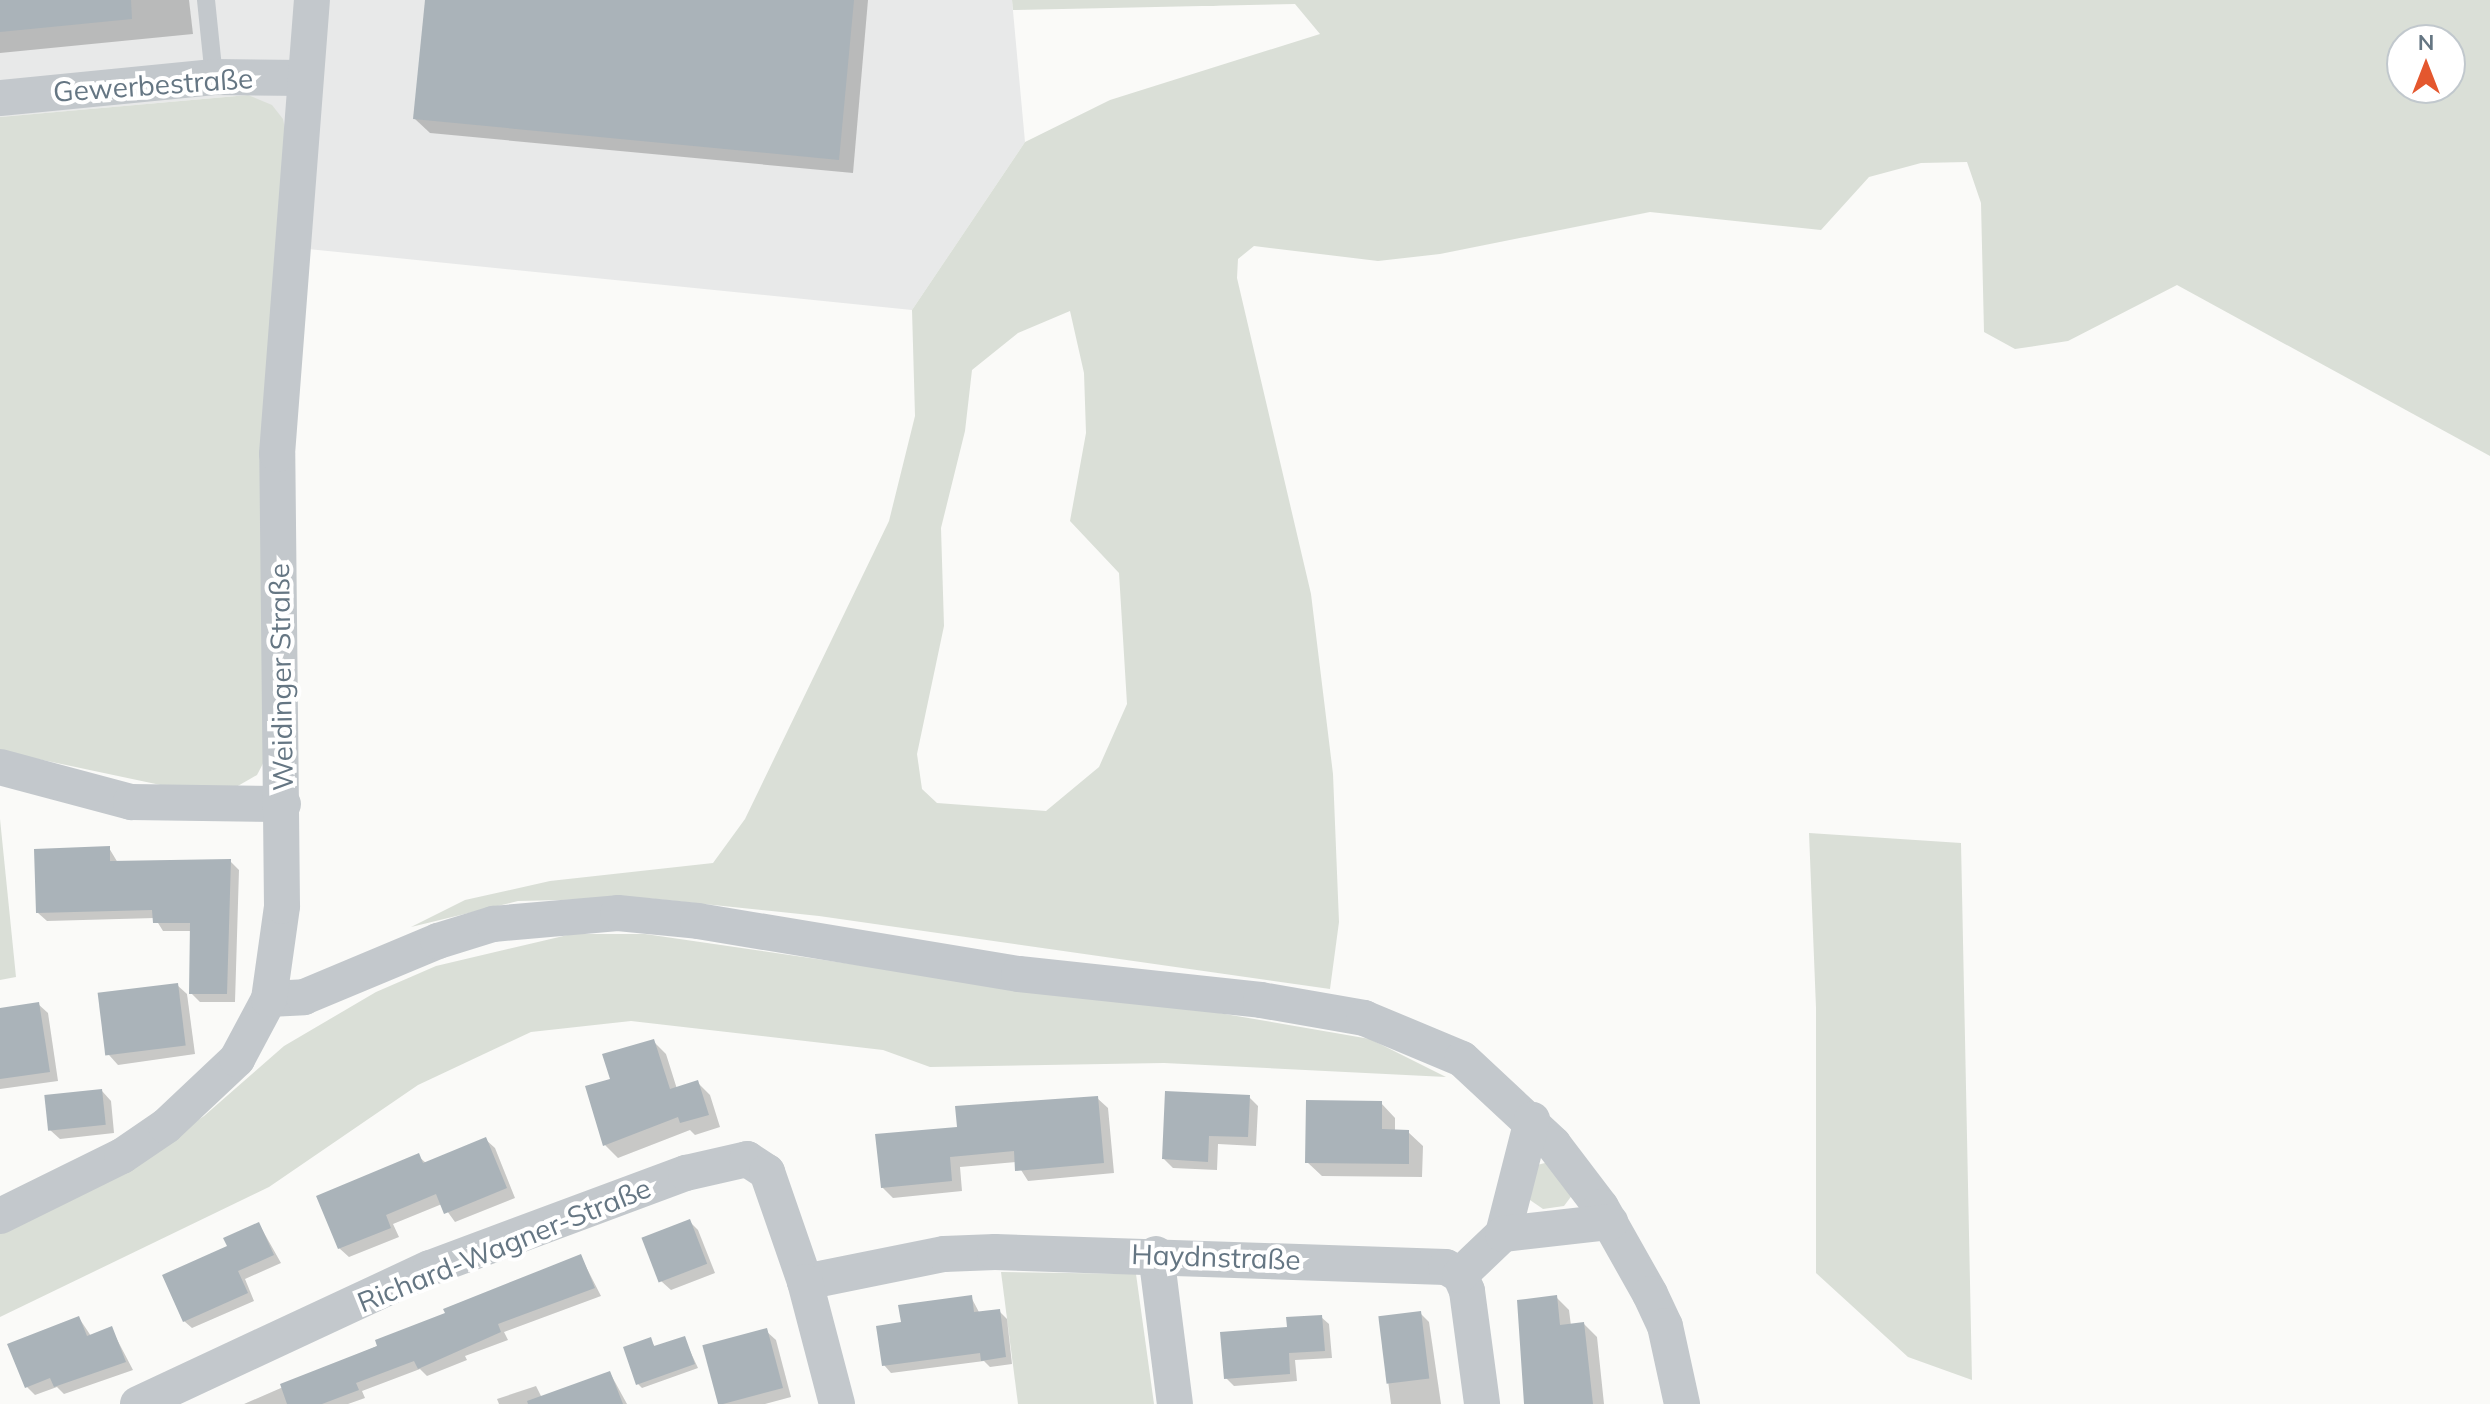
<!DOCTYPE html>
<meta charset="utf-8">
<style>
body{margin:0}
#map{position:relative;width:2490px;height:1404px;overflow:hidden;background:#fafaf8;font-family:Mulish,sans-serif}
div>[style]{position:absolute}
.built>*{inset:0;background:#e8e9e9}
.green>*{inset:0;background:#dadfd7}
.shadow>*{inset:0;background:#0003}
.building>*{inset:0;background:#aab3b9;transform-origin:0 0}
.lane>*{height:18px;margin:-9px;padding:0 9px;transform-origin:9px;border-radius:9px;background:#c3c8cc}
.street>*{height:36px;margin:-18px;padding:0 18px;transform-origin:18px;border-radius:18px;background:#c3c8cc}
span{translate:-50% -50%;white-space:nowrap;text-align:center;line-height:1.15;-webkit-text-stroke:8px #fff;paint-order:stroke}
.street-label{font-size:28px;color:#657683}
.north{position:absolute;left:2386px;top:24px;width:80px;height:80px;box-sizing:border-box;background:#fff;border:2px solid #c1c8cd;border-radius:50%;rotate:0deg;font-size:22px;font-weight:700;line-height:32px;text-align:center;color:#657683}
.north::after{content:'';display:block;margin:auto;width:28px;height:36px;background:#e4572e;clip-path:polygon(50% 0,100% 100%,50% 72%,0 100%)}
</style>
<div id="map">
<div class="built">
<i style="clip-path:polygon(0 0,1012px 0,1025px 142px,912px 310px,308px 249px,248px 95px,0 117px)"></i>
</div>
<div class="green">
<i style="clip-path:polygon(evenodd,1012px 0,2490px 0,2490px 456px,2177px 285px,2068px 341px,2015px 349px,1984px 332px,1981px 203px,1967px 162px,1921px 163px,1869px 177px,1821px 230px,1650px 212px,1440px 254px,1378px 261px,1254px 246px,1238px 259px,1237px 278px,1311px 594px,1333px 774px,1339px 922px,1330px 989px,819px 916px,646px 898px,518px 901px,411px 927px,465px 900px,550px 881px,713px 863px,745px 819px,889px 521px,915px 416px,912px 310px,1025px 142px,1110px 100px,1320px 34px,1295px 4px,1013px 10px,1012px 0,2402px 40px,2450px 40px,2450px 88px,2402px 88px,2402px 40px,1012px 0,1070px 311px,1084px 373px,1086px 433px,1070px 521px,1119px 573px,1127px 704px,1099px 767px,1046px 811px,937px 803px,922px 789px,917px 754px,944px 626px,941px 528px,965px 431px,972px 370px,1018px 333px,1070px 311px)"></i>
<i style="clip-path:polygon(248px 95px,272px 105px,283px 119px,289px 148px,268px 754px,257px 775px,236px 787px,170px 787px,0 751px,0 117px)"></i>
<i style="clip-path:polygon(0 819px,16px 977px,0 980px)"></i>
<i style="clip-path:polygon(1809px 833px,1961px 843px,1972px 1380px,1908px 1357px,1816px 1273px,1816px 1008px)"></i>
<i style="clip-path:polygon(572px 934px,645px 934px,1016px 988px,1167px 1004px,1370px 1039px,1446px 1077px,1164px 1063px,930px 1067px,883px 1050px,631px 1021px,531px 1032px,418px 1085px,269px 1187px,0 1317px,0 1230px,157px 1147px,204px 1116px,284px 1046px,376px 992px,436px 966px)"></i>
<i style="clip-path:polygon(1549px 1162px,1573px 1194px,1564px 1206px,1543px 1209px,1530px 1200px,1533px 1166px)"></i>
<i style="clip-path:polygon(1001px 1272px,1136px 1274px,1154px 1404px,1018px 1404px)"></i>
</div>
<div class="shadow">
<i style="clip-path:polygon(0 0,189px 0,193px 34px,0 53px)"></i>
<i style="clip-path:polygon(427px 0,868px 0,853px 173px,430px 133px,415px 119px)"></i>
<i style="clip-path:polygon(109px 848px,118px 863px,230px 861px,239px 870px,235px 1002px,200px 1002px,191px 993px,192px 931px,163px 931px,155px 918px,47px 921px,38px 913px)"></i>
<i style="clip-path:polygon(177px 985px,187px 994px,195px 1054px,118px 1065px,109px 1055px)"></i>
<i style="clip-path:polygon(38px 1004px,48px 1013px,58px 1081px,0 1089px,0 1009px)"></i>
<i style="clip-path:polygon(653px 1041px,666px 1054px,677px 1089px,697px 1082px,710px 1095px,720px 1127px,695px 1135px,690px 1130px,618px 1158px,605px 1145px,613px 1080px)"></i>
<i style="clip-path:polygon(102px 1091px,111px 1101px,114px 1133px,60px 1139px,50px 1130px)"></i>
<i style="clip-path:polygon(1249px 1097px,1258px 1106px,1256px 1146px,1218px 1144px,1217px 1170px,1173px 1168px,1164px 1159px)"></i>
<i style="clip-path:polygon(1097px 1098px,1108px 1108px,1114px 1173px,1028px 1181px,1016px 1162px,960px 1167px,962px 1191px,893px 1198px,882px 1187px,959px 1129px)"></i>
<i style="clip-path:polygon(1381px 1103px,1395px 1118px,1395px 1131px,1408px 1132px,1423px 1146px,1422px 1177px,1322px 1176px,1307px 1162px)"></i>
<i style="clip-path:polygon(485px 1139px,495px 1148px,515px 1198px,455px 1222px,442px 1204px,393px 1224px,399px 1237px,349px 1257px,339px 1248px,418px 1156px,426px 1163px)"></i>
<i style="clip-path:polygon(689px 1221px,698px 1230px,715px 1273px,671px 1290px,661px 1281px)"></i>
<i style="clip-path:polygon(259px 1224px,281px 1263px,245px 1279px,254px 1301px,192px 1328px,184px 1321px,229px 1247px)"></i>
<i style="clip-path:polygon(581px 1257px,601px 1296px,504px 1332px,508px 1340px,465px 1356px,467px 1360px,427px 1376px,420px 1369px,362px 1391px,365px 1398px,348px 1404px,244px 1404px)"></i>
<i style="clip-path:polygon(971px 1297px,980px 1314px,999px 1311px,1007px 1319px,1012px 1364px,990px 1367px,984px 1361px,891px 1373px,884px 1365px,903px 1324px)"></i>
<i style="clip-path:polygon(1556px 1297px,1569px 1310px,1571px 1326px,1584px 1324px,1597px 1337px,1604px 1404px,1527px 1404px)"></i>
<i style="clip-path:polygon(1420px 1313px,1429px 1322px,1441px 1404px,1391px 1404px,1380px 1318px)"></i>
<i style="clip-path:polygon(1321px 1317px,1329px 1324px,1332px 1358px,1295px 1360px,1297px 1381px,1234px 1386px,1226px 1378px,1289px 1329px)"></i>
<i style="clip-path:polygon(79px 1318px,91px 1336px,111px 1328px,133px 1370px,64px 1394px,57px 1387px,35px 1395px,27px 1387px)"></i>
<i style="clip-path:polygon(766px 1331px,776px 1340px,791px 1397px,765px 1404px,720px 1404px,705px 1348px)"></i>
<i style="clip-path:polygon(684px 1338px,698px 1368px,642px 1388px,638px 1384px,650px 1340px,656px 1348px)"></i>
<i style="clip-path:polygon(610px 1373px,627px 1404px,553px 1404px)"></i>
<i style="clip-path:polygon(536px 1386px,545px 1404px,499px 1404px,497px 1399px)"></i>
</div>
<div class="building">
<i style="clip-path:polygon(0 0,131px 0,132px 19px,0 32px)"></i>
<i style="clip-path:polygon(425px 0,854px 0,839px 160px,413px 119px)"></i>
<i style="clip-path:polygon(110px 846px,110px 861px,231px 859px,227px 994px,189px 994px,190px 923px,153px 923px,152px 910px,36px 913px,34px 849px)"></i>
<i style="left:178px;top:983px;width:63px;height:81px;rotate:83deg"></i>
<i style="clip-path:polygon(39px 1002px,50px 1072px,0 1079px,0 1008px)"></i>
<i style="clip-path:polygon(654px 1039px,670px 1089px,698px 1080px,709px 1115px,680px 1123px,678px 1117px,603px 1146px,585px 1086px,610px 1079px,602px 1054px)"></i>
<i style="left:102px;top:1089px;width:36px;height:58px;rotate:84deg"></i>
<i style="clip-path:polygon(1165px 1091px,1250px 1095px,1248px 1137px,1209px 1136px,1208px 1162px,1162px 1159px)"></i>
<i style="clip-path:polygon(1098px 1096px,1104px 1163px,1015px 1171px,1014px 1151px,950px 1157px,952px 1181px,881px 1188px,875px 1134px,957px 1127px,955px 1106px)"></i>
<i style="clip-path:polygon(1306px 1100px,1382px 1101px,1382px 1129px,1409px 1130px,1409px 1164px,1305px 1163px)"></i>
<i style="clip-path:polygon(486px 1137px,507px 1188px,444px 1214px,436px 1194px,386px 1215px,391px 1228px,338px 1249px,316px 1196px,419px 1153px,423px 1163px)"></i>
<i style="left:690px;top:1219px;width:48px;height:52px;rotate:69deg"></i>
<i style="clip-path:polygon(259px 1222px,274px 1255px,238px 1271px,248px 1293px,183px 1322px,162px 1275px,227px 1246px,223px 1238px)"></i>
<i style="clip-path:polygon(581px 1254px,595px 1288px,498px 1324px,501px 1332px,418px 1369px,414px 1361px,356px 1383px,359px 1390px,322px 1404px,287px 1404px,280px 1384px,377px 1346px,375px 1340px,445px 1313px,443px 1309px)"></i>
<i style="clip-path:polygon(972px 1295px,974px 1312px,1000px 1309px,1006px 1357px,981px 1361px,980px 1353px,882px 1366px,876px 1326px,901px 1322px,898px 1305px)"></i>
<i style="clip-path:polygon(1557px 1295px,1560px 1325px,1584px 1322px,1593px 1404px,1524px 1404px,1517px 1300px)"></i>
<i style="left:1421px;top:1311px;width:68px;height:43px;rotate:83deg"></i>
<i style="clip-path:polygon(1322px 1315px,1325px 1351px,1289px 1353px,1290px 1374px,1224px 1379px,1220px 1332px,1287px 1327px,1286px 1317px)"></i>
<i style="clip-path:polygon(79px 1316px,87px 1336px,112px 1326px,126px 1362px,54px 1387px,50px 1378px,25px 1388px,7px 1344px)"></i>
<i style="left:767px;top:1328px;width:62px;height:67px;rotate:75deg"></i>
<i style="clip-path:polygon(685px 1336px,695px 1364px,636px 1385px,623px 1347px,651px 1337px,654px 1346px)"></i>
<i style="clip-path:polygon(610px 1371px,623px 1404px,528px 1404px,527px 1401px)"></i>
</div>
<div class="lane">
<i style="left:206px;top:0;width:77px;rotate:84.1deg"></i>
</div>
<div class="street">
<i style="left:0;top:98px;width:215px;rotate:-5.6deg"></i>
<i style="left:214px;top:77px;width:91px;rotate:0.6deg"></i>
<i style="left:0;top:767px;width:136px;rotate:15deg"></i>
<i style="left:131px;top:802px;width:152px;rotate:0.8deg"></i>
<i style="left:269px;top:999px;width:35px;rotate:-3deg"></i>
<i style="left:304px;top:997px;width:145px;rotate:-22.7deg"></i>
<i style="left:438px;top:941px;width:58px;rotate:-17.2deg"></i>
<i style="left:493px;top:924px;width:125px;rotate:-5deg"></i>
<i style="left:618px;top:913px;width:80px;rotate:5.7deg"></i>
<i style="left:698px;top:921px;width:325px;rotate:9.4deg"></i>
<i style="left:1019px;top:974px;width:243px;rotate:6.1deg"></i>
<i style="left:1261px;top:1000px;width:105px;rotate:9.9deg"></i>
<i style="left:1364px;top:1018px;width:106px;rotate:22.7deg"></i>
<i style="left:1462px;top:1059px;width:125px;rotate:43deg"></i>
<i style="left:1553px;top:1144px;width:79px;rotate:52.7deg"></i>
<i style="left:1601px;top:1207px;width:100px;rotate:60.6deg"></i>
<i style="left:1650px;top:1294px;width:35px;rotate:65deg"></i>
<i style="left:1665px;top:1326px;width:80px;rotate:77.7deg"></i>
<i style="left:0;top:1216px;width:136px;rotate:-26.2deg"></i>
<i style="left:122px;top:1156px;width:53px;rotate:-34.3deg"></i>
<i style="left:166px;top:1126px;width:98px;rotate:-43.3deg"></i>
<i style="left:237px;top:1059px;width:68px;rotate:-61.9deg"></i>
<i style="left:269px;top:999px;width:94px;rotate:-82deg"></i>
<i style="left:282px;top:906px;width:452px;rotate:-90.6deg"></i>
<i style="left:277px;top:454px;width:455px;rotate:-85.6deg"></i>
<i style="left:1503px;top:1234px;width:118px;rotate:-75.7deg"></i>
<i style="left:1156px;top:1254px;width:151px;rotate:82.8deg"></i>
<i style="left:1460px;top:1275px;width:17px;rotate:66deg"></i>
<i style="left:1467px;top:1291px;width:114px;rotate:82.4deg"></i>
<i style="left:805px;top:1282px;width:142px;rotate:-11.4deg"></i>
<i style="left:944px;top:1254px;width:51px;rotate:-2.2deg"></i>
<i style="left:995px;top:1252px;width:451px;rotate:1.9deg"></i>
<i style="left:1446px;top:1267px;width:16px;rotate:30deg"></i>
<i style="left:1460px;top:1275px;width:59px;rotate:-43.6deg"></i>
<i style="left:1503px;top:1234px;width:108px;rotate:-6.4deg"></i>
<i style="left:138px;top:1404px;width:322px;rotate:-25deg"></i>
<i style="left:430px;top:1268px;width:273px;rotate:-20.4deg"></i>
<i style="left:686px;top:1173px;width:63px;rotate:-12.9deg"></i>
<i style="left:747px;top:1159px;width:24px;rotate:33deg"></i>
<i style="left:767px;top:1172px;width:116px;rotate:70.9deg"></i>
<i style="left:805px;top:1282px;width:126px;rotate:75.3deg"></i>
</div>
<div class="street-label">
<span style="left:153px;top:85px;rotate:-4deg">Gewerbestraße</span>
<span style="left:281px;top:677px;rotate:-91deg">Weidinger Straße</span>
<span style="left:504px;top:1245px;rotate:-22deg">Richard-Wagner-Straße</span>
<span style="left:1216px;top:1257px;rotate:2deg">Haydnstraße</span>
</div>
<div class="north">N</div>
</div>
